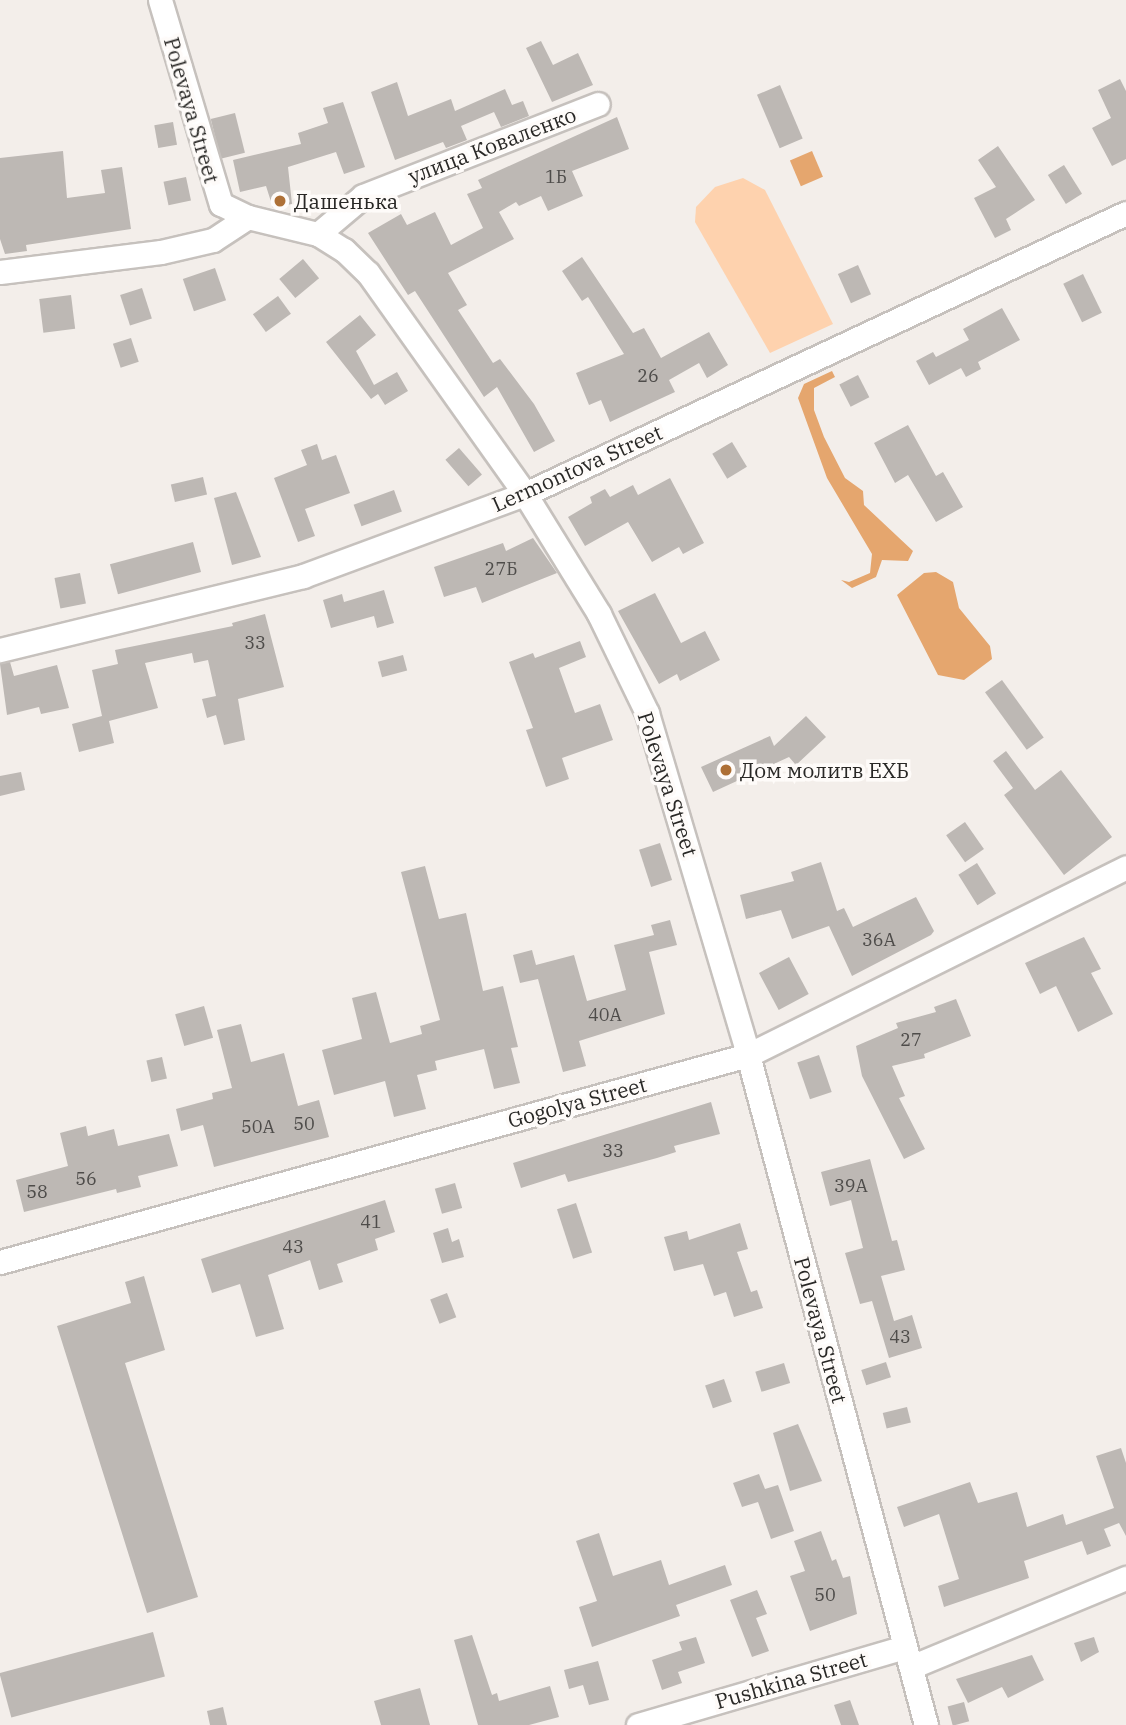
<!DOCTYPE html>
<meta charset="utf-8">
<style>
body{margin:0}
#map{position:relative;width:1126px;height:1725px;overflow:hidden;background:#f3eeea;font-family:"IBM Plex Serif",serif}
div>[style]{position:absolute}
.green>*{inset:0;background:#fed2ae}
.water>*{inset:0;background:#e5a66e;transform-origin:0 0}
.building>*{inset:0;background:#bdb8b4;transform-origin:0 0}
.roads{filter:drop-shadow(2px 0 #c6c1bd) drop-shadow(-2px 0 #c6c1bd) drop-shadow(0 2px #c6c1bd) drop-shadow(0 -2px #c6c1bd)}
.minor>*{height:23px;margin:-11.5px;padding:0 11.5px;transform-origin:11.5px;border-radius:11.5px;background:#fff}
.dots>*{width:19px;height:19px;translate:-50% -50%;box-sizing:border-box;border:4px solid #fefbf9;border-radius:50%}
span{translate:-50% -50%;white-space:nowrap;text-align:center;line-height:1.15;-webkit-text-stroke:7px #fefbf9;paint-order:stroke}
.number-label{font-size:18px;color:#4e4c4a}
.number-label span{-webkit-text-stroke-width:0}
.street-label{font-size:21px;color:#292826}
.poi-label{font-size:21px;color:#292826}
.left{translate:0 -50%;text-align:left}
</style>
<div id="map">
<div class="green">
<i style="clip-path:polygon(743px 178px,765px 190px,833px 324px,770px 353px,695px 222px,696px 207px,715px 187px)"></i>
</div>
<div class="water">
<i style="left:812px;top:151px;width:28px;height:24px;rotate:67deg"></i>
<i style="clip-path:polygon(832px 371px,835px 377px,814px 388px,814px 410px,824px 437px,845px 478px,863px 491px,864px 505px,913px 551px,908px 561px,882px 560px,876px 577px,852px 588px,841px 580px,849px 582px,870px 573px,872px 554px,827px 478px,798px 398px,804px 384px)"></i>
<i style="clip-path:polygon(936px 572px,953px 582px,959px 608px,990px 646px,992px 659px,964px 680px,938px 675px,897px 595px,924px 573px)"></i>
</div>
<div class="building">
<i style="clip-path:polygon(541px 41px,553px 65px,578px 53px,593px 85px,552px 102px,526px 48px)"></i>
<i style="clip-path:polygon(1120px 79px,1126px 91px,1126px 159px,1112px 166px,1092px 128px,1111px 118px,1098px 90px)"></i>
<i style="clip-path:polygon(397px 82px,408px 116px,451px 99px,455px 111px,505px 89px,512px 105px,523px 101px,529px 116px,501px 127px,494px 112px,461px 126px,467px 140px,446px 148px,443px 142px,395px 160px,371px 92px)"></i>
<i style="left:780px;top:85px;width:58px;height:25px;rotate:67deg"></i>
<i style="clip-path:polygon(343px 102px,365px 167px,344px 174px,336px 152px,288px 167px,292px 204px,273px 208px,266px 186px,240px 192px,233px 160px,301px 144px,298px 133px,328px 123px,323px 108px)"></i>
<i style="left:235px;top:113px;width:41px;height:25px;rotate:76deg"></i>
<i style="clip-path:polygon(617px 117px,629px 149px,572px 171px,583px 196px,548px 211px,541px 196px,519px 206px,516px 202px,499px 212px,514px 239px,448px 273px,467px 305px,458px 310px,493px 363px,500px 359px,534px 404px,555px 441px,534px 452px,497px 387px,484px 397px,415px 291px,408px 295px,368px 233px,401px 214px,407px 225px,435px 212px,451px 245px,483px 228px,467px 194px,482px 188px,478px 180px)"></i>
<i style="left:173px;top:122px;width:23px;height:19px;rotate:80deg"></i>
<i style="clip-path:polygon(998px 146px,1035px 200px,1006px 219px,1011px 230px,995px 238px,974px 198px,996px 187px,978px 160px)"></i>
<i style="clip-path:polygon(63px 151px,67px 198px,105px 193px,101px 170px,122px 167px,131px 229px,26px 245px,27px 251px,5px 254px,0 239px,0 158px)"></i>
<i style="left:1064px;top:165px;width:34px;height:19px;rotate:58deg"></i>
<i style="left:186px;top:177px;width:24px;height:23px;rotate:78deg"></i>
<i style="clip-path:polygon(582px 257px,633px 333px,644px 328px,661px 358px,709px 332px,728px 365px,707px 378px,699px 363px,669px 380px,675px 392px,610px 422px,601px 400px,589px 405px,576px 373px,624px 354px,588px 297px,582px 301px,562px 271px)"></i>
<i style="left:303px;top:259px;width:25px;height:31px;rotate:50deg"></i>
<i style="left:858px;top:265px;width:32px;height:22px;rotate:66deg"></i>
<i style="left:215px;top:268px;width:34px;height:34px;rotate:71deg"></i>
<i style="left:1083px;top:274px;width:43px;height:22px;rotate:64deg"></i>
<i style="left:142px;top:288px;width:32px;height:23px;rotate:72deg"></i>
<i style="left:71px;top:295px;width:34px;height:32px;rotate:83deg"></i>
<i style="left:278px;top:296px;width:22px;height:31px;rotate:54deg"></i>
<i style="clip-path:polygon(1002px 308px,1020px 340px,978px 362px,981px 369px,966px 377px,961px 368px,929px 385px,916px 361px,933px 352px,936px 357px,969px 340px,963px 329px)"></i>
<i style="clip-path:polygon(360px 315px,376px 335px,356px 351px,374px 385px,397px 372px,408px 391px,385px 405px,378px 394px,371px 399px,326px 342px)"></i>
<i style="left:131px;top:338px;width:25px;height:19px;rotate:72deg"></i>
<i style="left:858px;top:375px;width:25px;height:21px;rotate:63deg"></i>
<i style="clip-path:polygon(908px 425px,936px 476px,943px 472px,963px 507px,936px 522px,908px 475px,895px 483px,874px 443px)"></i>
<i style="left:732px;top:442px;width:29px;height:23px;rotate:59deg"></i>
<i style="clip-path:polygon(317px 444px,322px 460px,336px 455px,350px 493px,305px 509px,315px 536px,298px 542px,274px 478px,307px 465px,301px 450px)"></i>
<i style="left:459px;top:448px;width:35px;height:18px;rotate:49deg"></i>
<i style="left:203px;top:477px;width:18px;height:33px;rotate:77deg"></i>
<i style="clip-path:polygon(670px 478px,704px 543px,683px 554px,679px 547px,652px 562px,628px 522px,585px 546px,568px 517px,592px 503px,590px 497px,605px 489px,610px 497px,633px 485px,638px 495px)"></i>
<i style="left:394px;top:490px;width:23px;height:43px;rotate:70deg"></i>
<i style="clip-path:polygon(236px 492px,261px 557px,232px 565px,214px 498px)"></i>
<i style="clip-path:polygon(533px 538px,557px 573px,482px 603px,476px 587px,444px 597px,434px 567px,503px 543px,506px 551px)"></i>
<i style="left:193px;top:542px;width:31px;height:86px;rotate:75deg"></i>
<i style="left:80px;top:573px;width:31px;height:26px;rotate:79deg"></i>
<i style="clip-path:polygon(384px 590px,394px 623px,377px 628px,374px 616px,331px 628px,323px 600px,342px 594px,344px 602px)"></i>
<i style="clip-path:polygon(655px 593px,681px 643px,705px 631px,720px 660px,680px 681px,677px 674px,659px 684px,618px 611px)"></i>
<i style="clip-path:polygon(265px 614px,284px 687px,238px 699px,245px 740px,224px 745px,216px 715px,207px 718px,202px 699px,216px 696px,208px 660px,194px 663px,192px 653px,145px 663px,158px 708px,109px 721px,114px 743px,79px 752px,72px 724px,102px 716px,92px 670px,118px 664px,115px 650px,233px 626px,232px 623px)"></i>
<i style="clip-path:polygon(580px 641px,586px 657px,559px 668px,575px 713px,600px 704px,613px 740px,562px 758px,569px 779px,546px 787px,526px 730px,533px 728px,509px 662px,533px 653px,535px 658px)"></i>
<i style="left:403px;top:655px;width:16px;height:26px;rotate:75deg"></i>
<i style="clip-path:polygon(10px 662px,14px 676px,57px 665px,69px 708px,41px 714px,39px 707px,7px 715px,0 664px)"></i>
<i style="left:1002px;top:680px;width:71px;height:21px;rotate:54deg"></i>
<i style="clip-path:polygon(806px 716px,826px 737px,796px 765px,789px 757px,713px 792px,701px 767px,770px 736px,774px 746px)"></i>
<i style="clip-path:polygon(1006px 751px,1035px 790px,1061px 770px,1112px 837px,1064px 875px,1004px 795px,1013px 788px,993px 761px)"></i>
<i style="clip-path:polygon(21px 772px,25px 790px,0 796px,0 776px)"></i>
<i style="left:965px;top:822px;width:33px;height:23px;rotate:55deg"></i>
<i style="left:660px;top:843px;width:39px;height:22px;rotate:72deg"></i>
<i style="clip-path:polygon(821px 862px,837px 911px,844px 908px,853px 927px,916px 897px,934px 931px,931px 935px,852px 976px,829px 926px,792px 939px,781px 910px,746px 919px,740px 895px,794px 881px,791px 872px)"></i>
<i style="left:977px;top:863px;width:36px;height:22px;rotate:58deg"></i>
<i style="clip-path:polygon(425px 866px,439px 919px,466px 913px,483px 991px,503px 986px,518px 1047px,511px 1048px,520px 1083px,494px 1089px,484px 1049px,435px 1061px,437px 1070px,417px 1075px,426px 1109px,394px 1117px,385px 1081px,334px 1095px,322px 1050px,362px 1039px,352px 998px,376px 992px,390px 1043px,422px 1034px,420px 1026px,440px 1020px,401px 872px)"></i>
<i style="clip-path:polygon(670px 920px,677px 945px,649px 952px,665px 1014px,579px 1041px,586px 1066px,563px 1072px,538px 979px,520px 983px,513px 955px,532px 950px,536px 965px,574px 955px,587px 1001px,626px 990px,614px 945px,654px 935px,651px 925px)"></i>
<i style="clip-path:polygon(1084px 937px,1101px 969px,1091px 973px,1113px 1014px,1078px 1032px,1056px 986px,1040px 994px,1025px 963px)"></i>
<i style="left:789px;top:957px;width:42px;height:34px;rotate:62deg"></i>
<i style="clip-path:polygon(956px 999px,971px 1036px,924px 1054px,925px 1058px,892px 1066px,905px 1096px,899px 1098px,925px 1149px,904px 1159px,862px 1076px,856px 1046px,898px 1028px,896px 1023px,936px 1012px,934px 1007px)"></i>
<i style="left:204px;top:1006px;width:33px;height:30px;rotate:74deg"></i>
<i style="clip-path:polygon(241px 1024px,251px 1062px,284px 1053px,298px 1106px,319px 1100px,329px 1137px,214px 1167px,203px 1125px,181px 1131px,176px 1109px,213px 1099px,212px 1093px,232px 1088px,217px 1030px)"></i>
<i style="left:819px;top:1055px;width:39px;height:23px;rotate:71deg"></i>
<i style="left:162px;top:1057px;width:22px;height:16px;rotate:77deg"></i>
<i style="clip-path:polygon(711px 1102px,720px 1134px,674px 1146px,676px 1152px,657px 1158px,568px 1182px,565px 1174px,521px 1188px,513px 1163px)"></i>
<i style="clip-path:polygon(86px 1126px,88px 1136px,114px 1129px,118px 1146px,169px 1134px,178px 1166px,138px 1176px,141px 1187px,117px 1193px,116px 1189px,24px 1212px,16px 1180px,68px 1166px,60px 1133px)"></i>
<i style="clip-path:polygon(870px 1159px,892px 1241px,897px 1240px,905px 1270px,881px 1276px,894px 1321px,912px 1315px,922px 1348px,889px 1358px,872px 1301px,860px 1304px,845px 1253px,863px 1248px,851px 1200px,830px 1206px,821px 1172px)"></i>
<i style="left:455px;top:1183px;width:26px;height:21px;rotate:74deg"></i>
<i style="clip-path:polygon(385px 1200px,395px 1232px,375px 1239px,378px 1250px,337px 1264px,343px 1282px,319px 1290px,310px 1260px,268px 1275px,284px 1329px,256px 1337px,240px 1284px,212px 1293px,201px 1259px)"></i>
<i style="left:576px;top:1203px;width:52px;height:20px;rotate:72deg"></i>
<i style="clip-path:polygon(740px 1223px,748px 1249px,737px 1252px,751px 1292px,757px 1290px,763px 1308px,734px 1317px,726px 1292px,714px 1296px,703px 1264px,674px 1271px,664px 1237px,687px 1231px,689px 1240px)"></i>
<i style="clip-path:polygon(448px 1228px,452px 1242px,459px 1239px,464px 1257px,442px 1263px,433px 1233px)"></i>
<i style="clip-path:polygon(144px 1276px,165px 1350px,125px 1363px,198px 1597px,147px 1613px,57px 1326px,131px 1303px,125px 1282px)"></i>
<i style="left:447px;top:1293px;width:26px;height:18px;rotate:69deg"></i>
<i style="left:886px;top:1362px;width:16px;height:26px;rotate:72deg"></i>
<i style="left:784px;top:1363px;width:21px;height:30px;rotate:73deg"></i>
<i style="left:724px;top:1379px;width:24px;height:20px;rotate:71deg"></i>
<i style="left:907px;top:1407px;width:16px;height:25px;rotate:76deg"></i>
<i style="clip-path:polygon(798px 1424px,822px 1481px,790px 1491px,773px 1433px)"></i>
<i style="clip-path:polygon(1121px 1448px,1126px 1463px,1126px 1536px,1119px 1523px,1104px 1529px,1111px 1546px,1087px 1555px,1082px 1541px,1024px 1561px,1029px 1578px,944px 1607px,938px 1586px,959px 1579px,939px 1514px,904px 1527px,897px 1507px,970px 1482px,978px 1503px,1017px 1492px,1027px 1527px,1063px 1514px,1066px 1525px,1114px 1508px,1096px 1456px)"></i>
<i style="clip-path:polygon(759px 1474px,765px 1489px,778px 1485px,794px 1531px,771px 1539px,758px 1502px,742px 1507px,733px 1483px)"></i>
<i style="clip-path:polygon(821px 1531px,832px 1561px,836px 1559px,843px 1578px,850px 1576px,857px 1614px,810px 1631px,790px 1576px,805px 1571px,794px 1541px)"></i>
<i style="clip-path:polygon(599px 1533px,613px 1576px,661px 1560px,669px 1585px,725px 1565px,732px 1585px,676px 1605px,680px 1616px,592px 1647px,579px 1607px,597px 1601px,576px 1541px)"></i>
<i style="clip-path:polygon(757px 1590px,767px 1614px,756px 1618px,769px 1651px,752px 1657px,730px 1600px)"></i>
<i style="left:153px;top:1632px;width:46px;height:159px;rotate:75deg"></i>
<i style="clip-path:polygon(472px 1635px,492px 1695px,497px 1693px,499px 1701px,550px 1686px,559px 1717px,529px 1725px,478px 1725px,454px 1640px)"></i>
<i style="clip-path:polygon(696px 1637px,705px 1663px,678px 1672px,682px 1683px,662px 1690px,652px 1660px,682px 1650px,679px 1642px)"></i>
<i style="clip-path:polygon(1094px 1637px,1099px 1652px,1081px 1662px,1074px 1643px)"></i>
<i style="clip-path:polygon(1032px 1655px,1044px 1680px,1008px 1698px,1002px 1687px,968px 1703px,956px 1679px)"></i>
<i style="clip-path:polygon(598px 1661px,609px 1700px,589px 1705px,583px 1685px,569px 1689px,564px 1670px)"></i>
<i style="clip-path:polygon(420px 1688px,430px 1725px,381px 1725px,374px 1701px)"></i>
<i style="clip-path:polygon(850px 1700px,859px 1725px,841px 1725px,834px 1705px)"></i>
<i style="left:964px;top:1702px;width:20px;height:17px;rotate:75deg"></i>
<i style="clip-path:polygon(223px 1707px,227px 1725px,210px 1725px,207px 1711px)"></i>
</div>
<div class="roads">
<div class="minor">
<i style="left:160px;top:0;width:213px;rotate:73.4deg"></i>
<i style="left:221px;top:204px;width:30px;rotate:26deg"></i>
<i style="left:248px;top:217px;width:72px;rotate:13.7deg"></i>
<i style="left:318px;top:234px;width:31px;rotate:32deg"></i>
<i style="left:344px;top:250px;width:33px;rotate:44deg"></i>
<i style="left:368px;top:273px;width:271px;rotate:54.6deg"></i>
<i style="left:525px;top:494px;width:141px;rotate:58.3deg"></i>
<i style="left:599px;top:614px;width:110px;rotate:64.1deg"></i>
<i style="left:647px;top:713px;width:357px;rotate:73.5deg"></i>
<i style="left:748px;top:1055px;width:693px;rotate:75.12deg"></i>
<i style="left:318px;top:234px;width:59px;rotate:-40.2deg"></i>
<i style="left:363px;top:196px;width:252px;rotate:-21.4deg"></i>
<i style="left:0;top:272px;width:162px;rotate:-7.1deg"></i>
<i style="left:161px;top:252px;width:53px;rotate:-13deg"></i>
<i style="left:213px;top:240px;width:42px;rotate:-33.3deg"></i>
<i style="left:0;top:650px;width:312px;rotate:-13.7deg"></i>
<i style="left:303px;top:576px;width:237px;rotate:-20.3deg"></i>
<i style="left:525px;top:494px;width:663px;rotate:-25.06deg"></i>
<i style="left:0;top:1262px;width:776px;rotate:-15.47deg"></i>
<i style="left:748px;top:1055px;width:422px;rotate:-26.4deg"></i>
<i style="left:911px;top:1667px;width:233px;rotate:-22.5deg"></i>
<i style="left:638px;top:1725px;width:277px;rotate:-16.3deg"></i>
</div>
</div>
<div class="dots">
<i style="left:280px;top:201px;background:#ae7036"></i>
<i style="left:726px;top:770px;background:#ae7036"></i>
</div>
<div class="number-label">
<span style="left:556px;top:177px">1Б</span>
<span style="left:648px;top:376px">26</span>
<span style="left:501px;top:569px">27Б</span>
<span style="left:255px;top:643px">33</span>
<span style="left:879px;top:940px">36А</span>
<span style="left:605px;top:1015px">40А</span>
<span style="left:911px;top:1040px">27</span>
<span style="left:304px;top:1124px">50</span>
<span style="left:258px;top:1127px">50А</span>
<span style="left:613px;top:1151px">33</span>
<span style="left:86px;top:1179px">56</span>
<span style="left:851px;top:1186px">39А</span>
<span style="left:37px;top:1192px">58</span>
<span style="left:371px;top:1222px">41</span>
<span style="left:293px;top:1247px">43</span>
<span style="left:900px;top:1337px">43</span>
<span style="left:825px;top:1595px">50</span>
</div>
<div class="street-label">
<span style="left:192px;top:110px;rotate:74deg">Polevaya Street</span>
<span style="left:492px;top:145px;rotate:-21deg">улица Коваленко</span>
<span style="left:577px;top:468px;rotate:-24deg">Lermontova Street</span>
<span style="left:668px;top:784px;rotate:72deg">Polevaya Street</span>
<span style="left:577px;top:1102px;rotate:-15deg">Gogolya Street</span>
<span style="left:821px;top:1330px;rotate:75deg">Polevaya Street</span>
<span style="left:791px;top:1680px;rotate:-16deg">Pushkina Street</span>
</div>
<div class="poi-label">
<span class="left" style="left:294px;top:201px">Дашенька</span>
<span class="left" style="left:740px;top:770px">Дом молитв ЕХБ</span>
</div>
</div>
